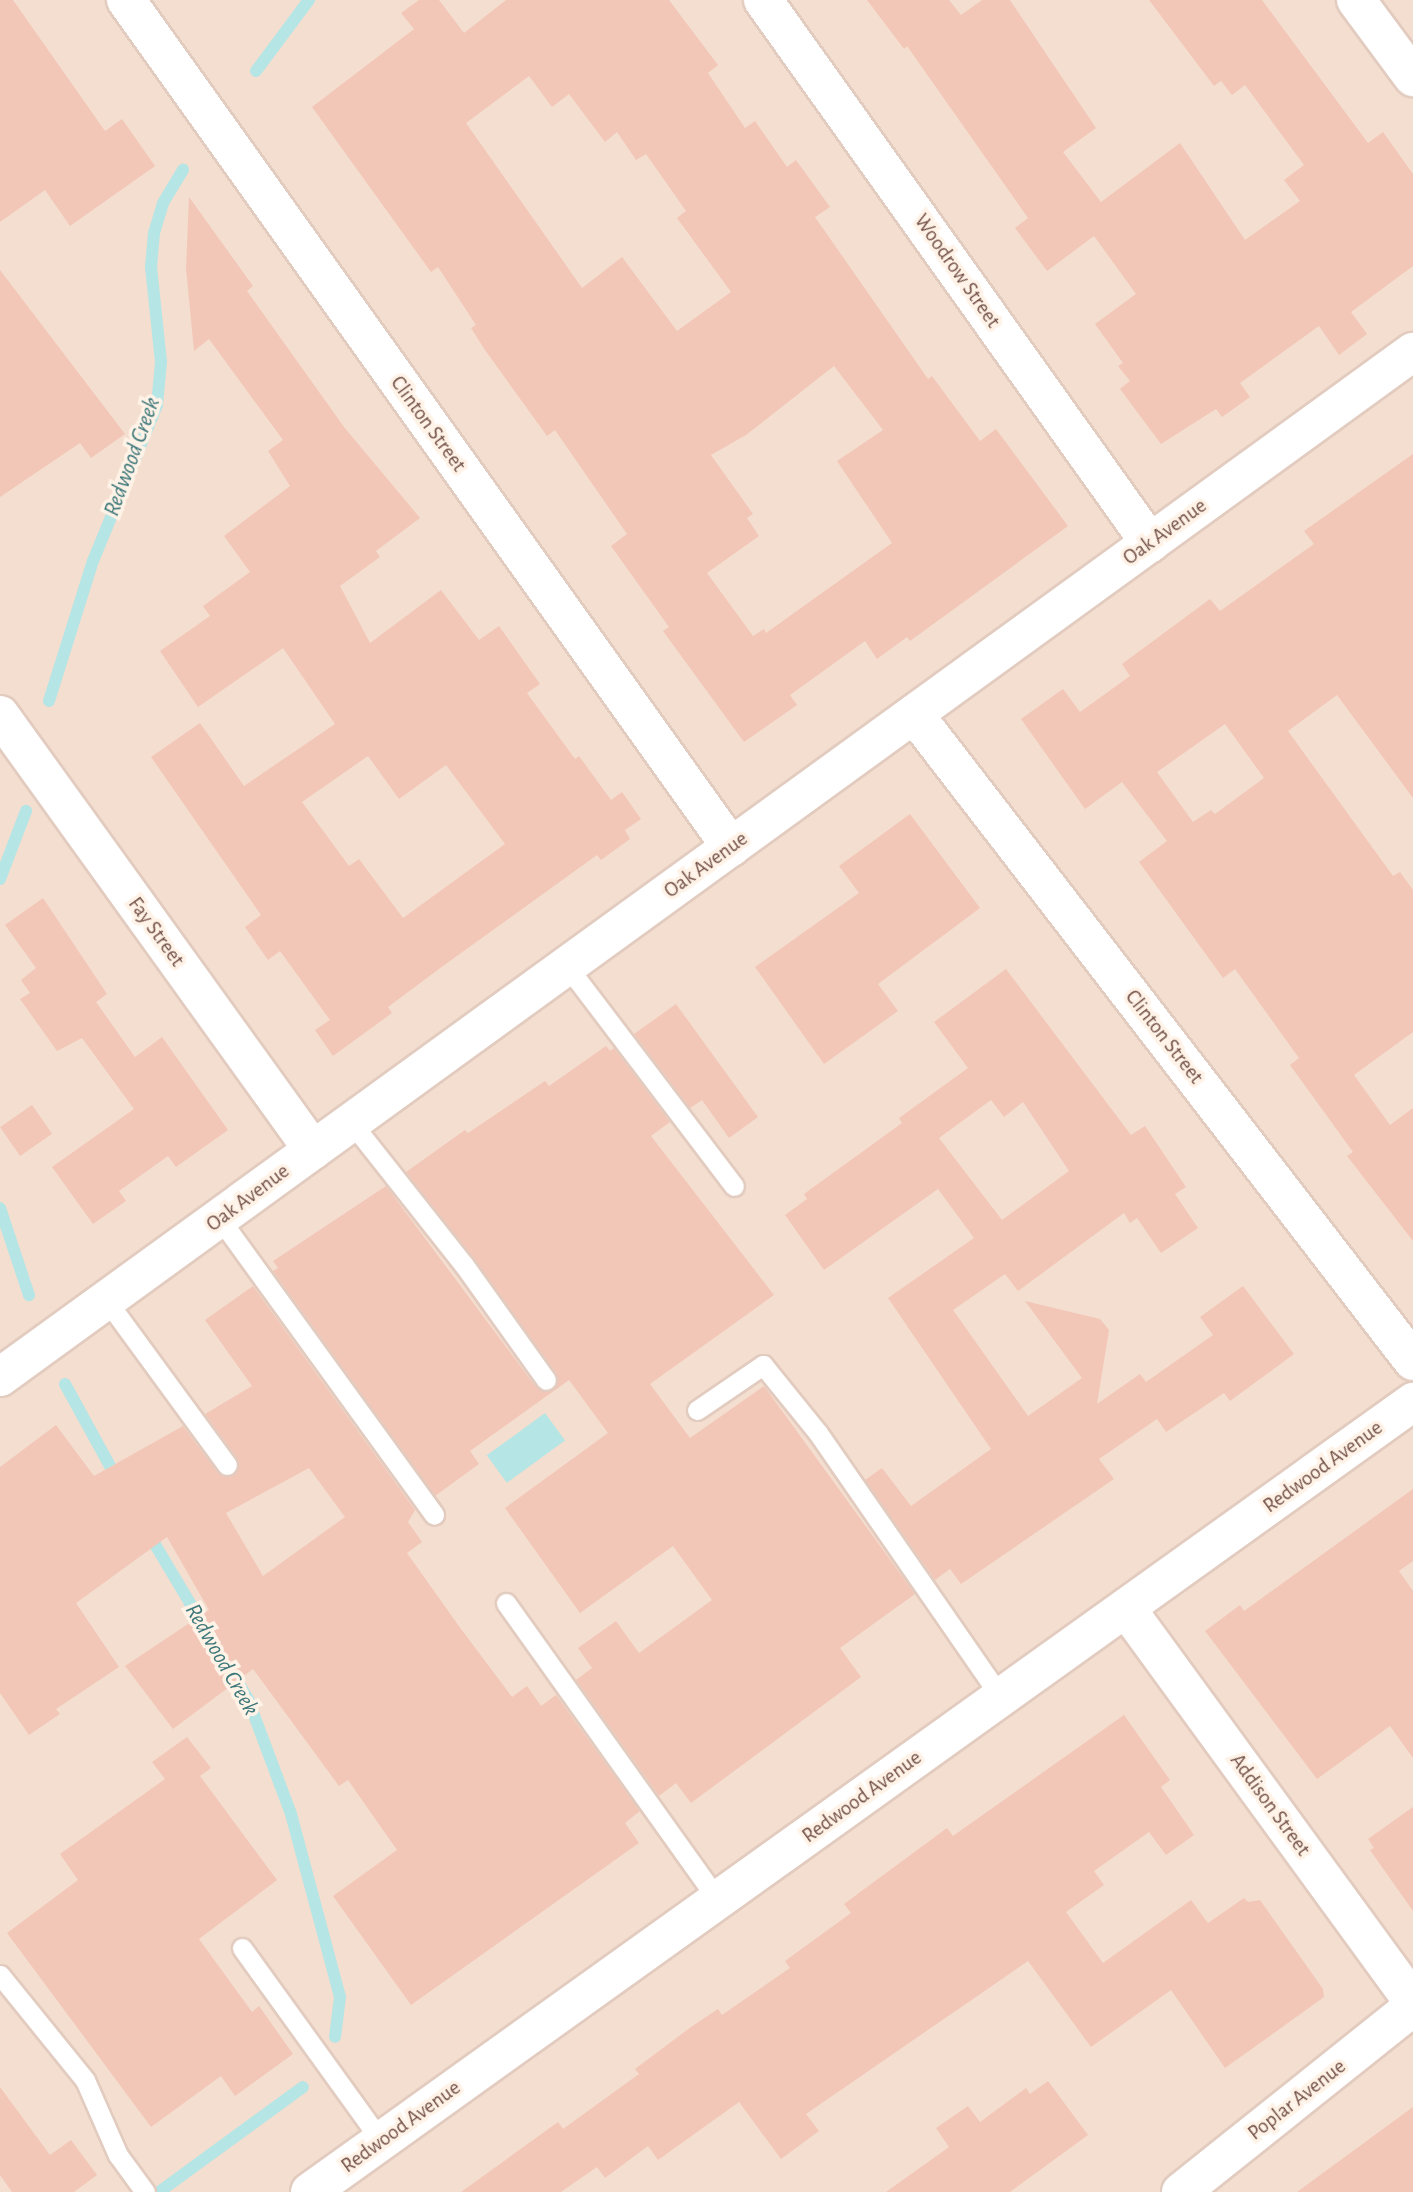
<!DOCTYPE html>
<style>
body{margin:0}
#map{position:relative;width:1413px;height:2192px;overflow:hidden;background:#fceee0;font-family:"Alegreya Sans",sans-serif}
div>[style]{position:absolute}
.residential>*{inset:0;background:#f4decf;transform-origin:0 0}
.water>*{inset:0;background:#b5e5e5;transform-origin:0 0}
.stream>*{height:12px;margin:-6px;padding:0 6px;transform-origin:6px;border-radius:6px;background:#b5e5e5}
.building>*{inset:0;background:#f2c7b8;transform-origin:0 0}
.roads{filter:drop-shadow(2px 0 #e2cbbf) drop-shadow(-2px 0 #e2cbbf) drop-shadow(0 2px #e2cbbf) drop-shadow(0 -2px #e2cbbf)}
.service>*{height:19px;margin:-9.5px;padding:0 9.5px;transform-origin:9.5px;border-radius:9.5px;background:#fff}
.minor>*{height:38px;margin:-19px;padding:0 19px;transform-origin:19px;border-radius:19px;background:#fff}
span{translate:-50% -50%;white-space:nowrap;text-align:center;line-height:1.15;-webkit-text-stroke:7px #fff2e7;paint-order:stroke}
.street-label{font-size:21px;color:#735148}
.water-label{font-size:23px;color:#3c7779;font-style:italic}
</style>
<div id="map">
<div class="residential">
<i style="left:0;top:0;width:1413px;height:2192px"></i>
</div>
<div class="water">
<i style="left:545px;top:1413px;width:34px;height:72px;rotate:54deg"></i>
</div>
<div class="stream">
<i style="left:256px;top:71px;width:89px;rotate:-53.3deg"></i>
<i style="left:49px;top:701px;width:147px;rotate:-72.6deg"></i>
<i style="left:93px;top:561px;width:169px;rotate:-67.7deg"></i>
<i style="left:157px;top:405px;width:43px;rotate:-84.7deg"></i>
<i style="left:161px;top:362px;width:96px;rotate:-96deg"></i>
<i style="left:151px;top:267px;width:34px;rotate:-85deg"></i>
<i style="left:154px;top:233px;width:31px;rotate:-73deg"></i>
<i style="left:163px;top:203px;width:39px;rotate:-59deg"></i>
<i style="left:0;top:879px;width:73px;rotate:-69.1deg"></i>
<i style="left:0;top:1208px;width:92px;rotate:71.6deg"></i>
<i style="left:65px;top:1384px;width:108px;rotate:61.3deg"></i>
<i style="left:147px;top:1531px;width:115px;rotate:59.2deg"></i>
<i style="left:230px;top:1669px;width:35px;rotate:59deg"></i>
<i style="left:248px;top:1699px;width:123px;rotate:69.5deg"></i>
<i style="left:291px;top:1814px;width:189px;rotate:75deg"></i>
<i style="left:340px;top:1997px;width:40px;rotate:97.1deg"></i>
<i style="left:159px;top:2192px;width:178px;rotate:-36.1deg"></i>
</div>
<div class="building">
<i style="clip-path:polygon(0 0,13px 0,105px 131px,122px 119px,155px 166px,70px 226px,45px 190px,0 222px)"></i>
<i style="clip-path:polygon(evenodd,419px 0,439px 0,464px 33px,506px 0,669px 0,718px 65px,708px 73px,745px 128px,755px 121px,787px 167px,796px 160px,830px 207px,815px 217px,928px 379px,932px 376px,980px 441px,996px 429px,1068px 526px,910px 641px,907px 637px,877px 659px,865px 641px,790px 695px,797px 705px,744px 742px,663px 631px,669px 627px,611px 546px,627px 534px,555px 430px,547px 436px,485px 350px,471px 328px,476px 325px,438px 267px,431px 272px,312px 107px,414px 29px,401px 13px,419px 0,529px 76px,552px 107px,569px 94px,605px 142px,617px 132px,636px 160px,646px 154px,686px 211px,677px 218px,731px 292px,677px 331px,622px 257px,582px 288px,466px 123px,529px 76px,419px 0,834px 366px,883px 430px,837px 461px,892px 543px,766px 633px,764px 629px,753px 636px,707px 573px,759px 536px,747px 518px,753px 514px,711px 455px,746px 435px,834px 366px)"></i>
<i style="clip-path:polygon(867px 0,949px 0,961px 15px,982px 0,1010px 0,1096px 128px,1063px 152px,1101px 202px,1180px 143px,1245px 240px,1300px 201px,1284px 180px,1304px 165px,1245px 85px,1232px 95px,1221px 81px,1214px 86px,1149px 0,1262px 0,1368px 143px,1383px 132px,1413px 174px,1413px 266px,1351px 312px,1367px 334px,1339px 355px,1319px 326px,1240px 383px,1250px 397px,1222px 417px,1216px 409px,1161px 444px,1120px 389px,1130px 381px,1118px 366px,1123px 363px,1095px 324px,1136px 294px,1094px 236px,1047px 271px,1015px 228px,1028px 218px,907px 46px,904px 49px)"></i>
<i style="clip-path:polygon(evenodd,189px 197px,253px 286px,247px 291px,344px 427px,420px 518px,376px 551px,380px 557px,340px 586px,370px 643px,441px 590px,479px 640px,499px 626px,540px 684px,527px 693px,575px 759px,579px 756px,611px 800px,622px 792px,641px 819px,625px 830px,630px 839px,601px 860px,597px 855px,443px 966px,388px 1007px,392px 1013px,333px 1056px,315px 1030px,330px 1020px,280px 951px,268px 960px,245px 927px,261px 915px,151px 757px,200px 723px,244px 786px,335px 724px,283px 648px,198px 707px,160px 651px,210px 616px,203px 606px,250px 572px,224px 536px,290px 486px,268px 451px,283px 440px,209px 339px,194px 351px,186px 268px,189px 197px,368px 756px,399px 799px,446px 765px,505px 844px,403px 918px,359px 859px,349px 866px,302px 802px,368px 756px)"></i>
<i style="clip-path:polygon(0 270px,125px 434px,91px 458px,80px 443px,0 497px)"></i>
<i style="clip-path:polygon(evenodd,1413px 454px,1413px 798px,1337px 695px,1288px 731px,1393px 876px,1400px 872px,1413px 890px,1413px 1032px,1354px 1075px,1390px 1125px,1413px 1108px,1413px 1241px,1347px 1156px,1353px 1152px,1290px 1065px,1299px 1058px,1235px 969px,1223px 978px,1139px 862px,1167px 841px,1122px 782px,1085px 809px,1021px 719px,1063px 689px,1080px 712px,1130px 676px,1122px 664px,1210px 599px,1220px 611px,1314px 544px,1304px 531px,1413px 454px,1225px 724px,1264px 778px,1215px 814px,1211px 810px,1193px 822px,1157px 772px,1225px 724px)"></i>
<i style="clip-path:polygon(910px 814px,980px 908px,878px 984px,898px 1011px,824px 1064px,755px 967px,859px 893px,839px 866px)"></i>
<i style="clip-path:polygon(43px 898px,107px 994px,96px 1002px,135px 1057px,162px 1037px,228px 1130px,176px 1167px,168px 1156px,119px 1191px,126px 1201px,93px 1224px,52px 1167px,134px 1109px,82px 1038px,57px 1051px,20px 999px,30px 993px,21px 980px,36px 968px,5px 925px)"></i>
<i style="clip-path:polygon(evenodd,1006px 969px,1131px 1135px,1145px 1126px,1186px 1187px,1175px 1194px,1198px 1228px,1161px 1253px,1137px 1218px,1130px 1223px,1124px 1213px,1018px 1291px,1005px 1274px,953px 1310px,1028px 1416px,1082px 1378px,1025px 1301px,1100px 1319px,1109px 1330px,1097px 1404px,1140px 1374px,1146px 1382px,1213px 1335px,1200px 1317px,1243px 1286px,1294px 1354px,1230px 1401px,1224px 1393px,1166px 1432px,1157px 1419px,1099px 1459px,1114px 1479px,961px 1584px,950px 1569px,935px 1580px,865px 1480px,882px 1468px,911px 1506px,991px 1449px,888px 1298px,974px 1238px,938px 1189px,824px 1270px,785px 1215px,807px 1199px,804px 1194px,902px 1123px,899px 1118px,968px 1068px,934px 1022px,1006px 969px,991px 1100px,1004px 1117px,1023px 1102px,1069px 1171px,1002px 1220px,939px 1138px,991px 1100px)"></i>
<i style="clip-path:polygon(676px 1004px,758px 1117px,729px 1138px,702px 1100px,690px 1108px,634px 1034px)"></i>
<i style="clip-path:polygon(606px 1046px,610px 1051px,614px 1048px,670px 1122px,651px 1136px,774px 1295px,650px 1384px,690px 1438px,764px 1386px,915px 1594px,840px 1648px,861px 1677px,691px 1803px,676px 1783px,659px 1796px,576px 1680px,592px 1668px,578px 1648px,616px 1621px,639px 1653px,712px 1600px,673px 1546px,580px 1613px,505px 1508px,608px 1433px,569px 1380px,470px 1451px,479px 1464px,435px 1496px,273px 1271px,278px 1268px,273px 1261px,386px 1186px,536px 1387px,553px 1390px,557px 1384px,556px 1373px,406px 1172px,465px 1130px,468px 1133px,545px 1081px,549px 1086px)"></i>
<i style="left:32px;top:1105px;width:35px;height:39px;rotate:55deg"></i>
<i style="clip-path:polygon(evenodd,253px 1286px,415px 1510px,408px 1522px,422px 1542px,407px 1553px,461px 1629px,512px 1697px,527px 1686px,541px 1706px,556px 1695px,640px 1811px,625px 1823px,639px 1843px,411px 2005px,333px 1896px,397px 1850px,348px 1780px,339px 1786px,253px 1669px,173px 1729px,125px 1666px,209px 1610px,167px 1537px,76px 1603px,119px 1667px,56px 1709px,60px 1714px,29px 1735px,0 1693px,0 1467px,56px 1425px,94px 1476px,183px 1426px,218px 1473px,234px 1475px,237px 1458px,205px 1414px,252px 1386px,205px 1320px,253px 1286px,309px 1468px,345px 1517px,263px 1576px,226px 1513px,309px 1468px)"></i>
<i style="clip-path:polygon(1413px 1489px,1413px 1561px,1399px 1571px,1413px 1591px,1413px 1758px,1390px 1726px,1317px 1779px,1205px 1631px,1240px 1605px,1244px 1611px)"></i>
<i style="clip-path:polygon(1124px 1715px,1170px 1780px,1161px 1787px,1194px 1835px,1166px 1855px,1149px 1832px,1094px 1871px,1104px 1885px,1066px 1912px,1103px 1963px,1191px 1900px,1208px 1923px,1244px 1898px,1248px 1902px,1260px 1900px,1323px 1989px,1324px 1997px,1281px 2028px,1225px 2068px,1171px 1990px,1091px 2047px,1028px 1961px,806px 2114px,819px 2131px,781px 2159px,739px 2102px,658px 2160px,648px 2146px,605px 2178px,597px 2167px,561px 2192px,461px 2192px,558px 2122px,563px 2129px,639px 2074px,635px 2069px,691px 2027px,718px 2009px,722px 2015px,790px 1968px,785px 1961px,851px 1913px,844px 1904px,947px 1828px,953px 1836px)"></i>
<i style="clip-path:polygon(187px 1737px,211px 1768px,200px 1776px,277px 1880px,199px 1939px,252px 2012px,259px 2006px,293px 2054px,235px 2096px,221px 2076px,151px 2127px,7px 1933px,78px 1880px,60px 1854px,165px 1779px,152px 1762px)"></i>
<i style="clip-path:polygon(1413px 1807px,1413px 1911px,1370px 1850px,1374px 1848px,1368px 1839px)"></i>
<i style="clip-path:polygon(1048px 2081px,1088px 2135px,1010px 2192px,886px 2192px,949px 2147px,936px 2128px,968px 2106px,980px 2122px,1026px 2088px,1030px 2094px)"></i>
<i style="clip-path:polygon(0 2087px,50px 2155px,71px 2140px,97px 2175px,74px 2192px,12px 2192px,0 2175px)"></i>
<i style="clip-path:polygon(1413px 2107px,1413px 2192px,1297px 2192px)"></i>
</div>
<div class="roads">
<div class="service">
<i style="left:567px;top:966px;width:276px;rotate:52.8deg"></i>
<i style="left:351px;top:1122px;width:182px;rotate:51.7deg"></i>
<i style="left:464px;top:1265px;width:141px;rotate:54.5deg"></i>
<i style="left:220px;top:1219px;width:365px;rotate:54.1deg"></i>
<i style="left:107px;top:1301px;width:203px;rotate:53.8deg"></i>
<i style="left:697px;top:1410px;width:80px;rotate:-34.3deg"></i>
<i style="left:763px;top:1365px;width:87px;rotate:51deg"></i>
<i style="left:818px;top:1433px;width:321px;rotate:55.3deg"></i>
<i style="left:506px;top:1603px;width:365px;rotate:54.5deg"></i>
<i style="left:242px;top:1948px;width:238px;rotate:54.2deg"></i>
<i style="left:0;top:1975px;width:135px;rotate:51deg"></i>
<i style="left:85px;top:2080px;width:82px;rotate:66.3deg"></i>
<i style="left:118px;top:2155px;width:46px;rotate:53.9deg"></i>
</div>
<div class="minor">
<i style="left:126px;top:0;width:1041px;rotate:54.46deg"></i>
<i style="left:763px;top:0;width:667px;rotate:54.52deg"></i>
<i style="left:1356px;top:0;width:96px;rotate:53.5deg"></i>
<i style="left:914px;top:714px;width:817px;rotate:52.36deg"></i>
<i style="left:0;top:715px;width:536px;rotate:54.26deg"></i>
<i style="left:0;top:1377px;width:1746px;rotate:-35.96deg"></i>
<i style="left:1126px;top:1608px;width:487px;rotate:53.9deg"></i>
<i style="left:310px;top:2192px;width:1357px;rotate:-35.61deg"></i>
<i style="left:1181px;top:2192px;width:297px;rotate:-38.6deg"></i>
</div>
</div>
<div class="street-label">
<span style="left:957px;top:271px;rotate:55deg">Woodrow Street</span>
<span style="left:428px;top:424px;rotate:54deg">Clinton Street</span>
<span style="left:1165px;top:532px;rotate:-36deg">Oak Avenue</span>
<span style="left:706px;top:865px;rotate:-36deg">Oak Avenue</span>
<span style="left:156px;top:932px;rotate:54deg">Fay Street</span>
<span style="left:1164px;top:1037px;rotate:52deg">Clinton Street</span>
<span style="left:248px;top:1198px;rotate:-37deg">Oak Avenue</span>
<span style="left:1323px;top:1467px;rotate:-36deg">Redwood Avenue</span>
<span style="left:862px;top:1797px;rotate:-36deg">Redwood Avenue</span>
<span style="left:1270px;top:1805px;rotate:54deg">Addison Street</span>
<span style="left:1297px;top:2100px;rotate:-38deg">Poplar Avenue</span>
<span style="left:401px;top:2127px;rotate:-36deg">Redwood Avenue</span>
</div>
<div class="water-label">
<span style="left:133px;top:457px;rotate:-70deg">Redwood Creek</span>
<span style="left:221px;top:1660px;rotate:60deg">Redwood Creek</span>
</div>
</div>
